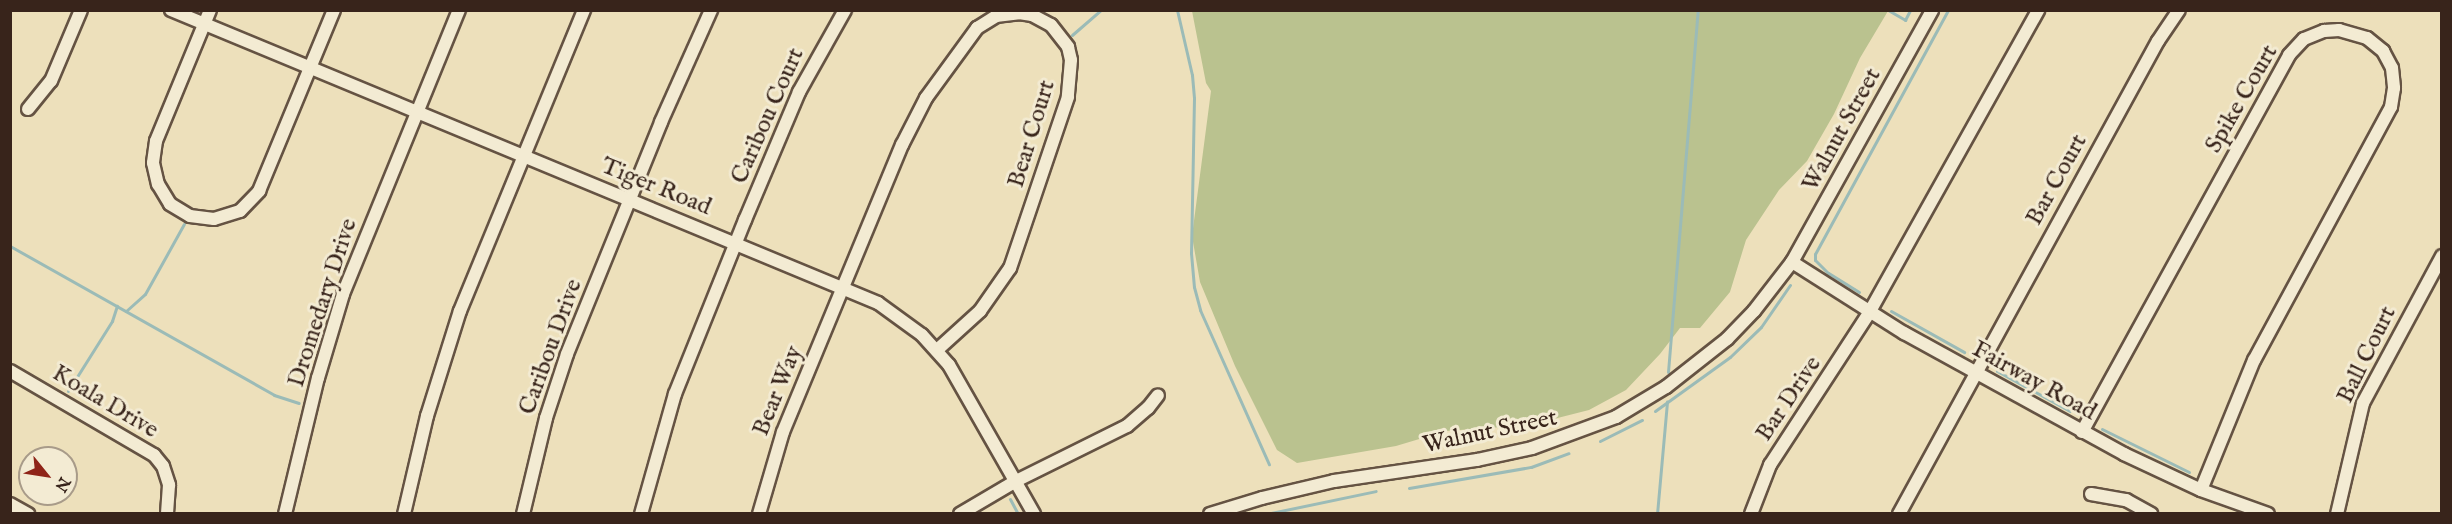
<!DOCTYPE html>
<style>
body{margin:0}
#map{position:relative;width:2452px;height:524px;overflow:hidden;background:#ede0bb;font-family:"IM FELL English",serif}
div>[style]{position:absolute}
.green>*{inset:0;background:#bac28f}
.stream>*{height:3px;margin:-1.5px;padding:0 1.5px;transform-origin:1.5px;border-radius:1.5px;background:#9bbbb7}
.roads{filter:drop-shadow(2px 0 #655343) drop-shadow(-2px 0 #655343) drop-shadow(0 2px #655343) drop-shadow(0 -2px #655343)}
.minor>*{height:12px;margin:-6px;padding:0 6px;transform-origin:6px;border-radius:6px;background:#f3ebd3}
span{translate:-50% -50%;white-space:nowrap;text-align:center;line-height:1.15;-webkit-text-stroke:6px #f3ebd3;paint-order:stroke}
.street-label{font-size:24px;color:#38241b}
.frame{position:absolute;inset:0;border:12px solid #38241b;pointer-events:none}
.north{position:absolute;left:18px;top:446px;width:60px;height:60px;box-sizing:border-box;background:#f3ebd3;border:2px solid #a89b89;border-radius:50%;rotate:120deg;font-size:16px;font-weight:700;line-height:24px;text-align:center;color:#38241b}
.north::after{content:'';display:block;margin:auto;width:21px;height:27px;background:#8f2418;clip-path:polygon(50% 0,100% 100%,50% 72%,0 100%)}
</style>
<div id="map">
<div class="green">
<i style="clip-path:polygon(1192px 11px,1192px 10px,1888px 11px,1860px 58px,1834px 114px,1807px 161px,1779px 190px,1746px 240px,1730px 292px,1700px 328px,1680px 328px,1660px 354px,1626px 390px,1589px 410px,1530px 425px,1446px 431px,1396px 446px,1297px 463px,1277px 450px,1235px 366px,1200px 282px,1192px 236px,1211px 91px,1206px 83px)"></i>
</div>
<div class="stream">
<i style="left:1177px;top:10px;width:67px;rotate:77deg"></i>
<i style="left:1192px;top:75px;width:23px;rotate:85deg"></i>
<i style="left:1194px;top:98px;width:155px;rotate:91.1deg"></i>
<i style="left:1191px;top:253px;width:34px;rotate:85deg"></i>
<i style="left:1194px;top:287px;width:24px;rotate:75deg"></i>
<i style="left:1200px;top:310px;width:169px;rotate:65.9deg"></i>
<i style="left:1888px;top:10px;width:20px;rotate:30deg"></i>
<i style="left:1905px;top:20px;width:11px;rotate:-63deg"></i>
<i style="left:1072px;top:35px;width:38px;rotate:-41deg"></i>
<i style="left:10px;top:246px;width:303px;rotate:29.4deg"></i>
<i style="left:274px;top:395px;width:26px;rotate:18deg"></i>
<i style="left:1859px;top:292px;width:36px;rotate:-148deg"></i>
<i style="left:1828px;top:273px;width:18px;rotate:-135deg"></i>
<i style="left:1815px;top:260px;width:6px;rotate:-90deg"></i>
<i style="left:1815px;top:254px;width:278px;rotate:-61.4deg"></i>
<i style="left:126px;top:311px;width:25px;rotate:-42deg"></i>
<i style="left:145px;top:294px;width:80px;rotate:-60.9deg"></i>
<i style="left:1891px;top:311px;width:84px;rotate:29.3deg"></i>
<i style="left:1997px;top:371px;width:83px;rotate:28.7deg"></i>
<i style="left:1668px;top:372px;width:363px;rotate:-85.3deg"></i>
<i style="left:68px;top:391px;width:83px;rotate:-57.8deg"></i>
<i style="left:112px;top:321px;width:16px;rotate:-72deg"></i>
<i style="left:1655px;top:411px;width:92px;rotate:-35.8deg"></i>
<i style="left:1730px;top:357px;width:43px;rotate:-44.1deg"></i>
<i style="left:1761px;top:327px;width:51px;rotate:-55.4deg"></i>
<i style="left:2102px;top:429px;width:97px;rotate:26.3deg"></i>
<i style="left:1600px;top:441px;width:47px;rotate:-26.6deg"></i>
<i style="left:1409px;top:488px;width:124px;rotate:-9.8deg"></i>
<i style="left:1531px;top:467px;width:40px;rotate:-20.2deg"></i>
<i style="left:1010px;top:499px;width:17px;rotate:62deg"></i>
<i style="left:1266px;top:514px;width:112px;rotate:-11.8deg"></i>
<i style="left:1657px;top:514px;width:113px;rotate:-84.9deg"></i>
</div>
<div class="roads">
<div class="minor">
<i style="left:171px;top:10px;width:765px;rotate:22.51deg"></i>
<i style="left:878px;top:303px;width:54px;rotate:36deg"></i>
<i style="left:922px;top:335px;width:40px;rotate:48deg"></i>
<i style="left:949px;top:365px;width:172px;rotate:60.3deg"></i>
<i style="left:210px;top:10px;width:142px;rotate:112.4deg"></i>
<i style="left:156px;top:141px;width:22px;rotate:98deg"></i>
<i style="left:153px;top:163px;width:22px;rotate:77deg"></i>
<i style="left:158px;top:184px;width:23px;rotate:59deg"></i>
<i style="left:170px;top:204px;width:23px;rotate:31deg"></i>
<i style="left:190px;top:216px;width:24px;rotate:7deg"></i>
<i style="left:214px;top:219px;width:27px;rotate:-17deg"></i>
<i style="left:240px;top:211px;width:28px;rotate:-46deg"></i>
<i style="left:259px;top:191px;width:196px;rotate:-67.5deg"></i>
<i style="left:28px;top:109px;width:36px;rotate:-51deg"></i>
<i style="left:51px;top:81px;width:77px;rotate:-67.1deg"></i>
<i style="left:1792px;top:262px;width:133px;rotate:32.4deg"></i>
<i style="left:1904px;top:333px;width:251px;rotate:28.8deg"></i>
<i style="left:2124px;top:454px;width:85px;rotate:25.1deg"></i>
<i style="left:2201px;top:490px;width:71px;rotate:19.7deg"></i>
<i style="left:10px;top:371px;width:167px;rotate:30.3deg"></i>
<i style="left:154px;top:455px;width:14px;rotate:51deg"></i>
<i style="left:163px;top:466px;width:20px;rotate:72deg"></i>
<i style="left:169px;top:485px;width:29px;rotate:94deg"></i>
<i style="left:2082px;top:432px;width:430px;rotate:-61.2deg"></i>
<i style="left:2289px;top:55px;width:22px;rotate:-47deg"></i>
<i style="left:2304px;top:39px;width:22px;rotate:-22deg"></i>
<i style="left:2324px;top:31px;width:15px;rotate:-4deg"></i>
<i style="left:2339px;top:30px;width:29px;rotate:16deg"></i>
<i style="left:2367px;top:38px;width:21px;rotate:39deg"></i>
<i style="left:2383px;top:51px;width:19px;rotate:62deg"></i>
<i style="left:2392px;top:68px;width:20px;rotate:84deg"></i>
<i style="left:2394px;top:88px;width:19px;rotate:99deg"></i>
<i style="left:2391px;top:107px;width:288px;rotate:118.4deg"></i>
<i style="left:2254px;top:360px;width:140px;rotate:112.2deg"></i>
<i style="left:2091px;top:494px;width:36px;rotate:10deg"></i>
<i style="left:2126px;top:500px;width:29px;rotate:29deg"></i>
<i style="left:10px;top:504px;width:21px;rotate:29deg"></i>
<i style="left:285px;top:514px;width:140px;rotate:-76.4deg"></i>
<i style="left:318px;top:378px;width:88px;rotate:-73.4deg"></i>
<i style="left:343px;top:294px;width:307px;rotate:-67.8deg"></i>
<i style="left:404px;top:514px;width:101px;rotate:-76.8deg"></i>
<i style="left:427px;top:416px;width:110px;rotate:-72.6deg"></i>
<i style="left:460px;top:311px;width:326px;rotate:-67.6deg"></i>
<i style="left:523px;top:514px;width:99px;rotate:-76.5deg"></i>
<i style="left:546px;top:418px;width:67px;rotate:-71.8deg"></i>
<i style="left:567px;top:354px;width:250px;rotate:-67.9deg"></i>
<i style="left:661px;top:122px;width:123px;rotate:-65.9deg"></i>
<i style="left:641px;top:514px;width:125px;rotate:-74.2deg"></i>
<i style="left:675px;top:394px;width:188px;rotate:-68.1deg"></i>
<i style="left:745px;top:220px;width:139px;rotate:-67.1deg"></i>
<i style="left:799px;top:92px;width:94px;rotate:-60.7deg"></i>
<i style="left:759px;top:514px;width:85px;rotate:-73.7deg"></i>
<i style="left:783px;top:432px;width:311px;rotate:-67.5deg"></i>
<i style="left:902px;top:145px;width:53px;rotate:-62.9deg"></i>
<i style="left:926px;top:98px;width:87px;rotate:-53.9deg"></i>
<i style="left:977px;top:28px;width:22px;rotate:-32deg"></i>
<i style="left:996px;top:16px;width:23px;rotate:-7deg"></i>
<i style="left:1019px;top:13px;width:13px;rotate:9deg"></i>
<i style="left:1032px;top:15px;width:21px;rotate:28deg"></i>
<i style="left:1051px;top:25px;width:28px;rotate:52deg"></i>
<i style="left:1068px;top:47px;width:13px;rotate:77deg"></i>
<i style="left:1071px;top:60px;width:37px;rotate:95deg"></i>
<i style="left:1068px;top:97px;width:181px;rotate:108.7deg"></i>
<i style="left:1010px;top:268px;width:52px;rotate:124.9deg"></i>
<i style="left:980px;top:311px;width:58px;rotate:137.8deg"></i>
<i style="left:960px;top:514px;width:65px;rotate:-30.5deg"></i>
<i style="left:1016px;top:481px;width:124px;rotate:-26.4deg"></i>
<i style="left:1127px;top:426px;width:28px;rotate:-41deg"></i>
<i style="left:1148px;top:408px;width:16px;rotate:-52deg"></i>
<i style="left:1210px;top:514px;width:54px;rotate:-17.1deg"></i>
<i style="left:1262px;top:498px;width:74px;rotate:-13.3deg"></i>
<i style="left:1334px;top:481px;width:145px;rotate:-8.4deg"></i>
<i style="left:1477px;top:460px;width:56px;rotate:-12.3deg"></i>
<i style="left:1532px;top:448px;width:90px;rotate:-20.3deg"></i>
<i style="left:1616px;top:417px;width:58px;rotate:-31deg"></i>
<i style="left:1666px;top:387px;width:78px;rotate:-38.2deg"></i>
<i style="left:1727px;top:339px;width:39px;rotate:-46deg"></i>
<i style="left:1754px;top:311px;width:62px;rotate:-52.2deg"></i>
<i style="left:1792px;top:262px;width:288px;rotate:-60.9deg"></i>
<i style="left:1751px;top:514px;width:53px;rotate:-68.8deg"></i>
<i style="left:1770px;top:465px;width:181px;rotate:-56.9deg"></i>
<i style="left:1869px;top:313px;width:347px;rotate:-60.8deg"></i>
<i style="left:1899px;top:514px;width:539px;rotate:-61.3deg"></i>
<i style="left:2158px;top:41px;width:37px;rotate:-56deg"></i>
<i style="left:2337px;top:514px;width:114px;rotate:-76.8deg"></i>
<i style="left:2363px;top:403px;width:167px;rotate:-61.7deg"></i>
</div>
</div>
<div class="street-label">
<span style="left:2242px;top:99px;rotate:-60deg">Spike Court</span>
<span style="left:768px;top:116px;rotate:-66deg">Caribou Court</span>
<span style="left:1842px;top:130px;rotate:-61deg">Walnut Street</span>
<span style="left:1032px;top:134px;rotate:-73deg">Bear Court</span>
<span style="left:2057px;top:180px;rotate:-61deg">Bar Court</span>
<span style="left:656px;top:187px;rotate:22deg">Tiger Road</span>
<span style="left:323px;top:303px;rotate:-72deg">Dromedary Drive</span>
<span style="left:551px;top:347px;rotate:-70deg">Caribou Drive</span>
<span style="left:2367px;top:355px;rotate:-64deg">Ball Court</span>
<span style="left:2034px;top:381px;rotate:29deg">Fairway Road</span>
<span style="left:778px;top:391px;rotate:-68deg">Bear Way</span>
<span style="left:1789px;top:399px;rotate:-56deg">Bar Drive</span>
<span style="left:105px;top:402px;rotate:31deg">Koala Drive</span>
<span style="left:1490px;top:432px;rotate:-12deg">Walnut Street</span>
</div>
<div class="frame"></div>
<div class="north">N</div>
</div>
